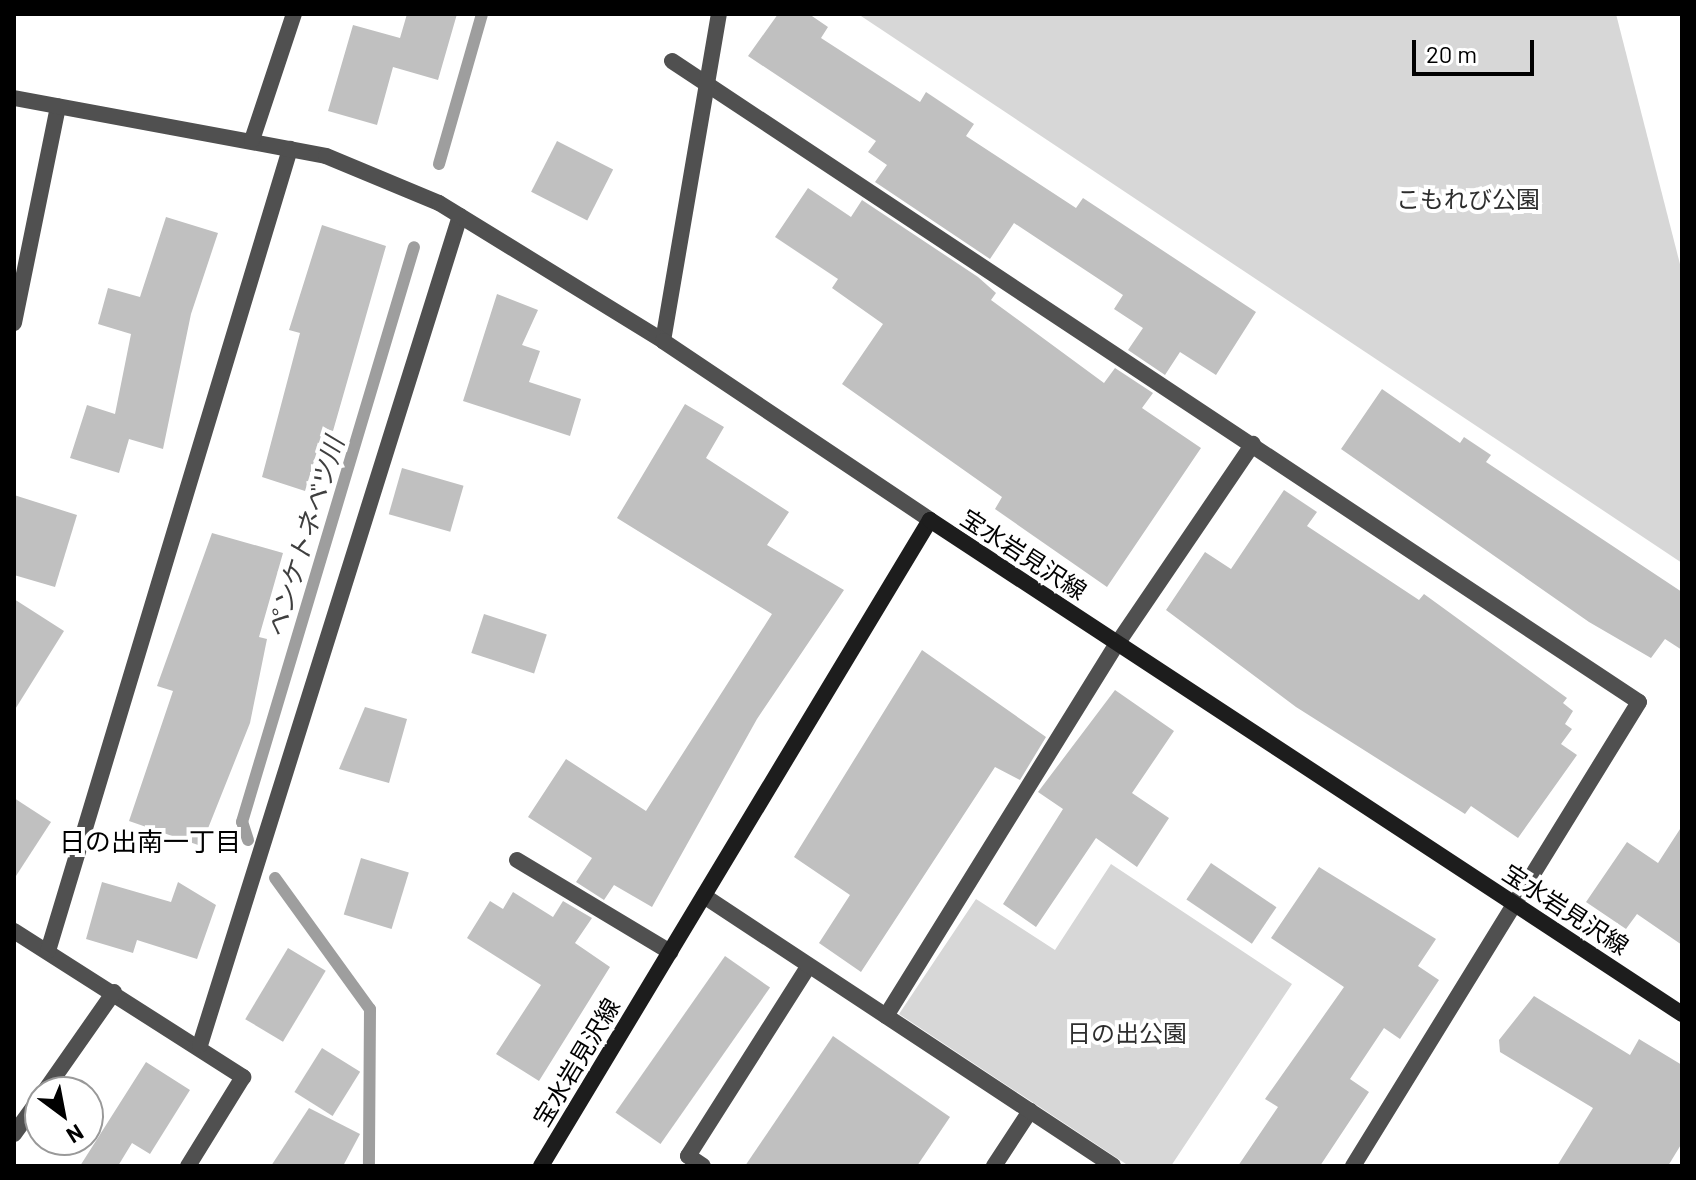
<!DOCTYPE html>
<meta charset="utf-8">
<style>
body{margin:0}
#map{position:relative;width:1696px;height:1180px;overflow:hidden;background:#fff;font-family:Barlow,"Noto Sans JP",sans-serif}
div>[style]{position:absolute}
.green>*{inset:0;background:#d7d7d7}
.stream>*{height:12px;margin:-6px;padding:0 6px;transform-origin:6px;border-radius:6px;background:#9e9e9e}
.building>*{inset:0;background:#c0c0c0;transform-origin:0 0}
.service>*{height:16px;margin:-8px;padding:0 8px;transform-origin:8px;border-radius:8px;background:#505050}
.minor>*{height:16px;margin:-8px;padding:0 8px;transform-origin:8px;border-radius:8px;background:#505050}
.tertiary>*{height:16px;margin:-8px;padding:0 8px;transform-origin:8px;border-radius:8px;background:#505050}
.secondary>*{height:16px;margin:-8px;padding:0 8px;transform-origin:8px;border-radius:8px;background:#1d1d1d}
span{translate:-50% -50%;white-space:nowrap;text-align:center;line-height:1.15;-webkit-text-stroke:8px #fff;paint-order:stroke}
.park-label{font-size:24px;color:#2e2e2e}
.street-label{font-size:24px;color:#000}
.water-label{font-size:26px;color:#3f3f3f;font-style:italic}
.neighbourhood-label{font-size:26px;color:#000}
.frame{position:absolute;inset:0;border:16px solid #000;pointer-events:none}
.north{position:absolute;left:24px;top:1076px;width:80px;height:80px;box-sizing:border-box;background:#fff;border:2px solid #999;border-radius:50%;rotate:148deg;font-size:22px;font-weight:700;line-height:32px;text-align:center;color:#000}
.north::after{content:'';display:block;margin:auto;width:28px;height:36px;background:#000;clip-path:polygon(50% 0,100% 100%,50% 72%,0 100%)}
.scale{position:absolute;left:1412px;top:40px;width:122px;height:36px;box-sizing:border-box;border:4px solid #000;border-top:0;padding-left:10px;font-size:24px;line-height:28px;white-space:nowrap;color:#000;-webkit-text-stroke:6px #fff;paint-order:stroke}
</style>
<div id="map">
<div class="green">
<i style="clip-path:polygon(858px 14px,1616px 14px,1682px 272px,1682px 563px)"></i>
<i style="clip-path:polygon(1111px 864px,1292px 984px,1171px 1166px,1129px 1166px,899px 1014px,976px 899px,1055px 950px)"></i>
</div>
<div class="stream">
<i style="left:439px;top:164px;width:156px;rotate:-74deg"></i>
<i style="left:248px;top:840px;width:19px;rotate:-108deg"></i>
<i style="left:242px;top:822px;width:600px;rotate:-73.35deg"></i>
<i style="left:275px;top:878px;width:162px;rotate:54.1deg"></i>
<i style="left:370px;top:1009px;width:157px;rotate:90.4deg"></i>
</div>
<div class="building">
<i style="clip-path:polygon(407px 14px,457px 14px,438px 80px,393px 67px,377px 125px,328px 111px,353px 25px,400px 38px)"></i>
<i style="clip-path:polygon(778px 14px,809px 14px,828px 27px,821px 38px,920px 102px,926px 92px,974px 124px,966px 136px,1076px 208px,1083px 198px,1256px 312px,1216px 375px,1180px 352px,1165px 375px,1128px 350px,1143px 328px,1114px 309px,1123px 295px,1014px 223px,990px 259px,875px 182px,887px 165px,868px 152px,876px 141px,748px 56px)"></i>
<i style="left:557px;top:141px;width:63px;height:57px;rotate:27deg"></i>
<i style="clip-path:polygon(808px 188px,851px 217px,862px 200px,978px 277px,996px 293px,991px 300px,1104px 383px,1115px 368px,1153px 393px,1142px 408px,1201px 448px,1107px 587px,995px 509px,1002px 497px,842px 384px,883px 324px,832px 288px,838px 279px,775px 237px)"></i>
<i style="clip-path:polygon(166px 217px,218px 233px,191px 314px,163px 449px,129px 439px,119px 473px,70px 458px,87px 405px,115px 414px,131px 334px,98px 324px,108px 288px,140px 297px)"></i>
<i style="clip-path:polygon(322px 225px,386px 246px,333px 431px,324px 428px,305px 491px,262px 477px,300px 333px,289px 330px)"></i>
<i style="clip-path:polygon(497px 294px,538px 310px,522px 345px,540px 351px,529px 382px,581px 399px,570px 436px,463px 401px)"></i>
<i style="clip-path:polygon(1382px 389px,1460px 443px,1464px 437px,1491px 455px,1486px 462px,1682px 592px,1682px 650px,1665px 639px,1651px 658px,1589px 622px,1341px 449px)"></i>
<i style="clip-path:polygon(685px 404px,724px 427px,706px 458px,789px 512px,767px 545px,844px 590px,757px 719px,652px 907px,614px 885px,604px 900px,576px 882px,592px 858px,528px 817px,566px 759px,646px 811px,772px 614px,617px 518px)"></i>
<i style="left:402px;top:468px;width:64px;height:48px;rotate:16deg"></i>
<i style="clip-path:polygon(1284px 490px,1317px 512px,1307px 526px,1419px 600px,1424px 594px,1567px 698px,1563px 703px,1573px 711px,1565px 724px,1572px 729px,1561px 744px,1577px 755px,1518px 838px,1471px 806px,1465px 814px,1296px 707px,1166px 610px,1205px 552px,1231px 569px)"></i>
<i style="clip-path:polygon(14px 495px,77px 515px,55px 587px,14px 575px)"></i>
<i style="clip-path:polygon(212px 533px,283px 553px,259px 637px,267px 639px,250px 723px,201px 846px,129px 821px,173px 691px,157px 686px)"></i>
<i style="clip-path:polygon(14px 599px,64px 631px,14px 711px)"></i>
<i style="left:484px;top:614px;width:66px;height:41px;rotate:18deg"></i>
<i style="clip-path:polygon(922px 650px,1046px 737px,1020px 780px,995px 767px,861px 972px,819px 943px,850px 895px,794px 857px)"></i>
<i style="clip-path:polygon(1115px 690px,1174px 731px,1132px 793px,1169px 818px,1137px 867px,1096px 838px,1036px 927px,1003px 904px,1063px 809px,1038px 792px)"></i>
<i style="clip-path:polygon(365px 707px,407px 719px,389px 783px,339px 769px)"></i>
<i style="clip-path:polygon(14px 798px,51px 822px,14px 879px)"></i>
<i style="clip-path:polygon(1682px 826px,1682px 945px,1637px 914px,1626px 929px,1586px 902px,1627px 842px,1658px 863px)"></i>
<i style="left:361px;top:858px;width:50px;height:59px;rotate:17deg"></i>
<i style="left:1211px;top:863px;width:79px;height:44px;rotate:34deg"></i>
<i style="clip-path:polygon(1319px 867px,1436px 939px,1418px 966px,1439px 980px,1400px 1039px,1384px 1028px,1350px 1079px,1369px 1092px,1320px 1166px,1238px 1166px,1278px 1107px,1265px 1099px,1344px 987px,1271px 938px)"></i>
<i style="clip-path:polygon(102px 882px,171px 902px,178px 882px,216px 905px,197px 959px,137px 940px,133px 953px,86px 939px)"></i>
<i style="clip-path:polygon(513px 892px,553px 917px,563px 901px,592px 918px,575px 943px,610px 967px,539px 1081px,496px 1054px,541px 985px,467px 938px,490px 901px,503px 909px)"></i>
<i style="left:288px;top:948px;width:44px;height:83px;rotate:31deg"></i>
<i style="left:725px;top:956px;width:55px;height:191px;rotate:35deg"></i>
<i style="clip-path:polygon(1534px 996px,1630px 1055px,1639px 1039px,1682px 1065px,1682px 1143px,1668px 1166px,1557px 1166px,1593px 1108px,1500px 1052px,1499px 1040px)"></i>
<i style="clip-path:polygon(833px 1036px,950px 1117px,917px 1166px,745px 1166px)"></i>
<i style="left:322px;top:1048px;width:45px;height:52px;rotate:32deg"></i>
<i style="clip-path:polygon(146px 1062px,190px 1090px,150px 1154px,132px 1143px,118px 1166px,80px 1166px)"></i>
<i style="clip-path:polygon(309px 1108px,360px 1134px,343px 1166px,271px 1166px)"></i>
</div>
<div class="service">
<i style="left:14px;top:323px;width:221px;rotate:-78.5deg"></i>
<i style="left:517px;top:860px;width:179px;rotate:31deg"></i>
<i style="left:703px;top:1166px;width:18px;rotate:-146deg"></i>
<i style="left:688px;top:1156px;width:224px;rotate:-57.6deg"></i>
<i style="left:994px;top:1166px;width:66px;rotate:-56.8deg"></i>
</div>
<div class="minor">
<i style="left:672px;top:61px;width:1160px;rotate:33.54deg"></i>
<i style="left:1639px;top:702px;width:545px;rotate:121.65deg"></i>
<i style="left:663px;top:341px;width:332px;rotate:-80.3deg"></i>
<i style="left:704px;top:896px;width:490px;rotate:33.4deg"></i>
<i style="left:14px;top:931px;width:272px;rotate:32.5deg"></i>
<i style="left:243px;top:1077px;width:105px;rotate:121.7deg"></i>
<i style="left:48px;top:951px;width:838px;rotate:-73.21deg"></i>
<i style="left:886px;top:1016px;width:438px;rotate:-58.2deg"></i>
<i style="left:1117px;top:644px;width:242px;rotate:-55.8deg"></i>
<i style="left:200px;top:1045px;width:869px;rotate:-72.59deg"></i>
<i style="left:44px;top:1092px;width:122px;rotate:-55deg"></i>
<i style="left:14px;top:1134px;width:44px;rotate:-54.2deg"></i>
</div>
<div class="tertiary">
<i style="left:14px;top:98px;width:317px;rotate:10.5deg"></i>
<i style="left:326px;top:156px;width:122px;rotate:22.6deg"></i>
<i style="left:439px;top:203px;width:263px;rotate:31.6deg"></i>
<i style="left:663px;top:341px;width:321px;rotate:33.8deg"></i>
<i style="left:252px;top:140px;width:133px;rotate:-71.6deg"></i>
</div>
<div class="secondary">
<i style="left:541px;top:1166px;width:754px;rotate:-58.95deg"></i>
<i style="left:930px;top:520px;width:900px;rotate:33.3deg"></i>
</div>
<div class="park-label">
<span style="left:1468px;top:199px">こもれび公園</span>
<span style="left:1127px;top:1033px">日の出公園</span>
</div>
<div class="street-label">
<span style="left:1024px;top:554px;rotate:33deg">宝水岩見沢線</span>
<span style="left:1566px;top:909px;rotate:33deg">宝水岩見沢線</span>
<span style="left:576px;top:1062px;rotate:-59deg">宝水岩見沢線</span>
</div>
<div class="water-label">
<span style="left:304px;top:537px;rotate:-73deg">ペンケトネベツ川</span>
</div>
<div class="neighbourhood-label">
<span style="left:150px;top:841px">日の出南一丁目</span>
</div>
<div class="frame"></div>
<div class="north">N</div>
<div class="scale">20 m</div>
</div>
